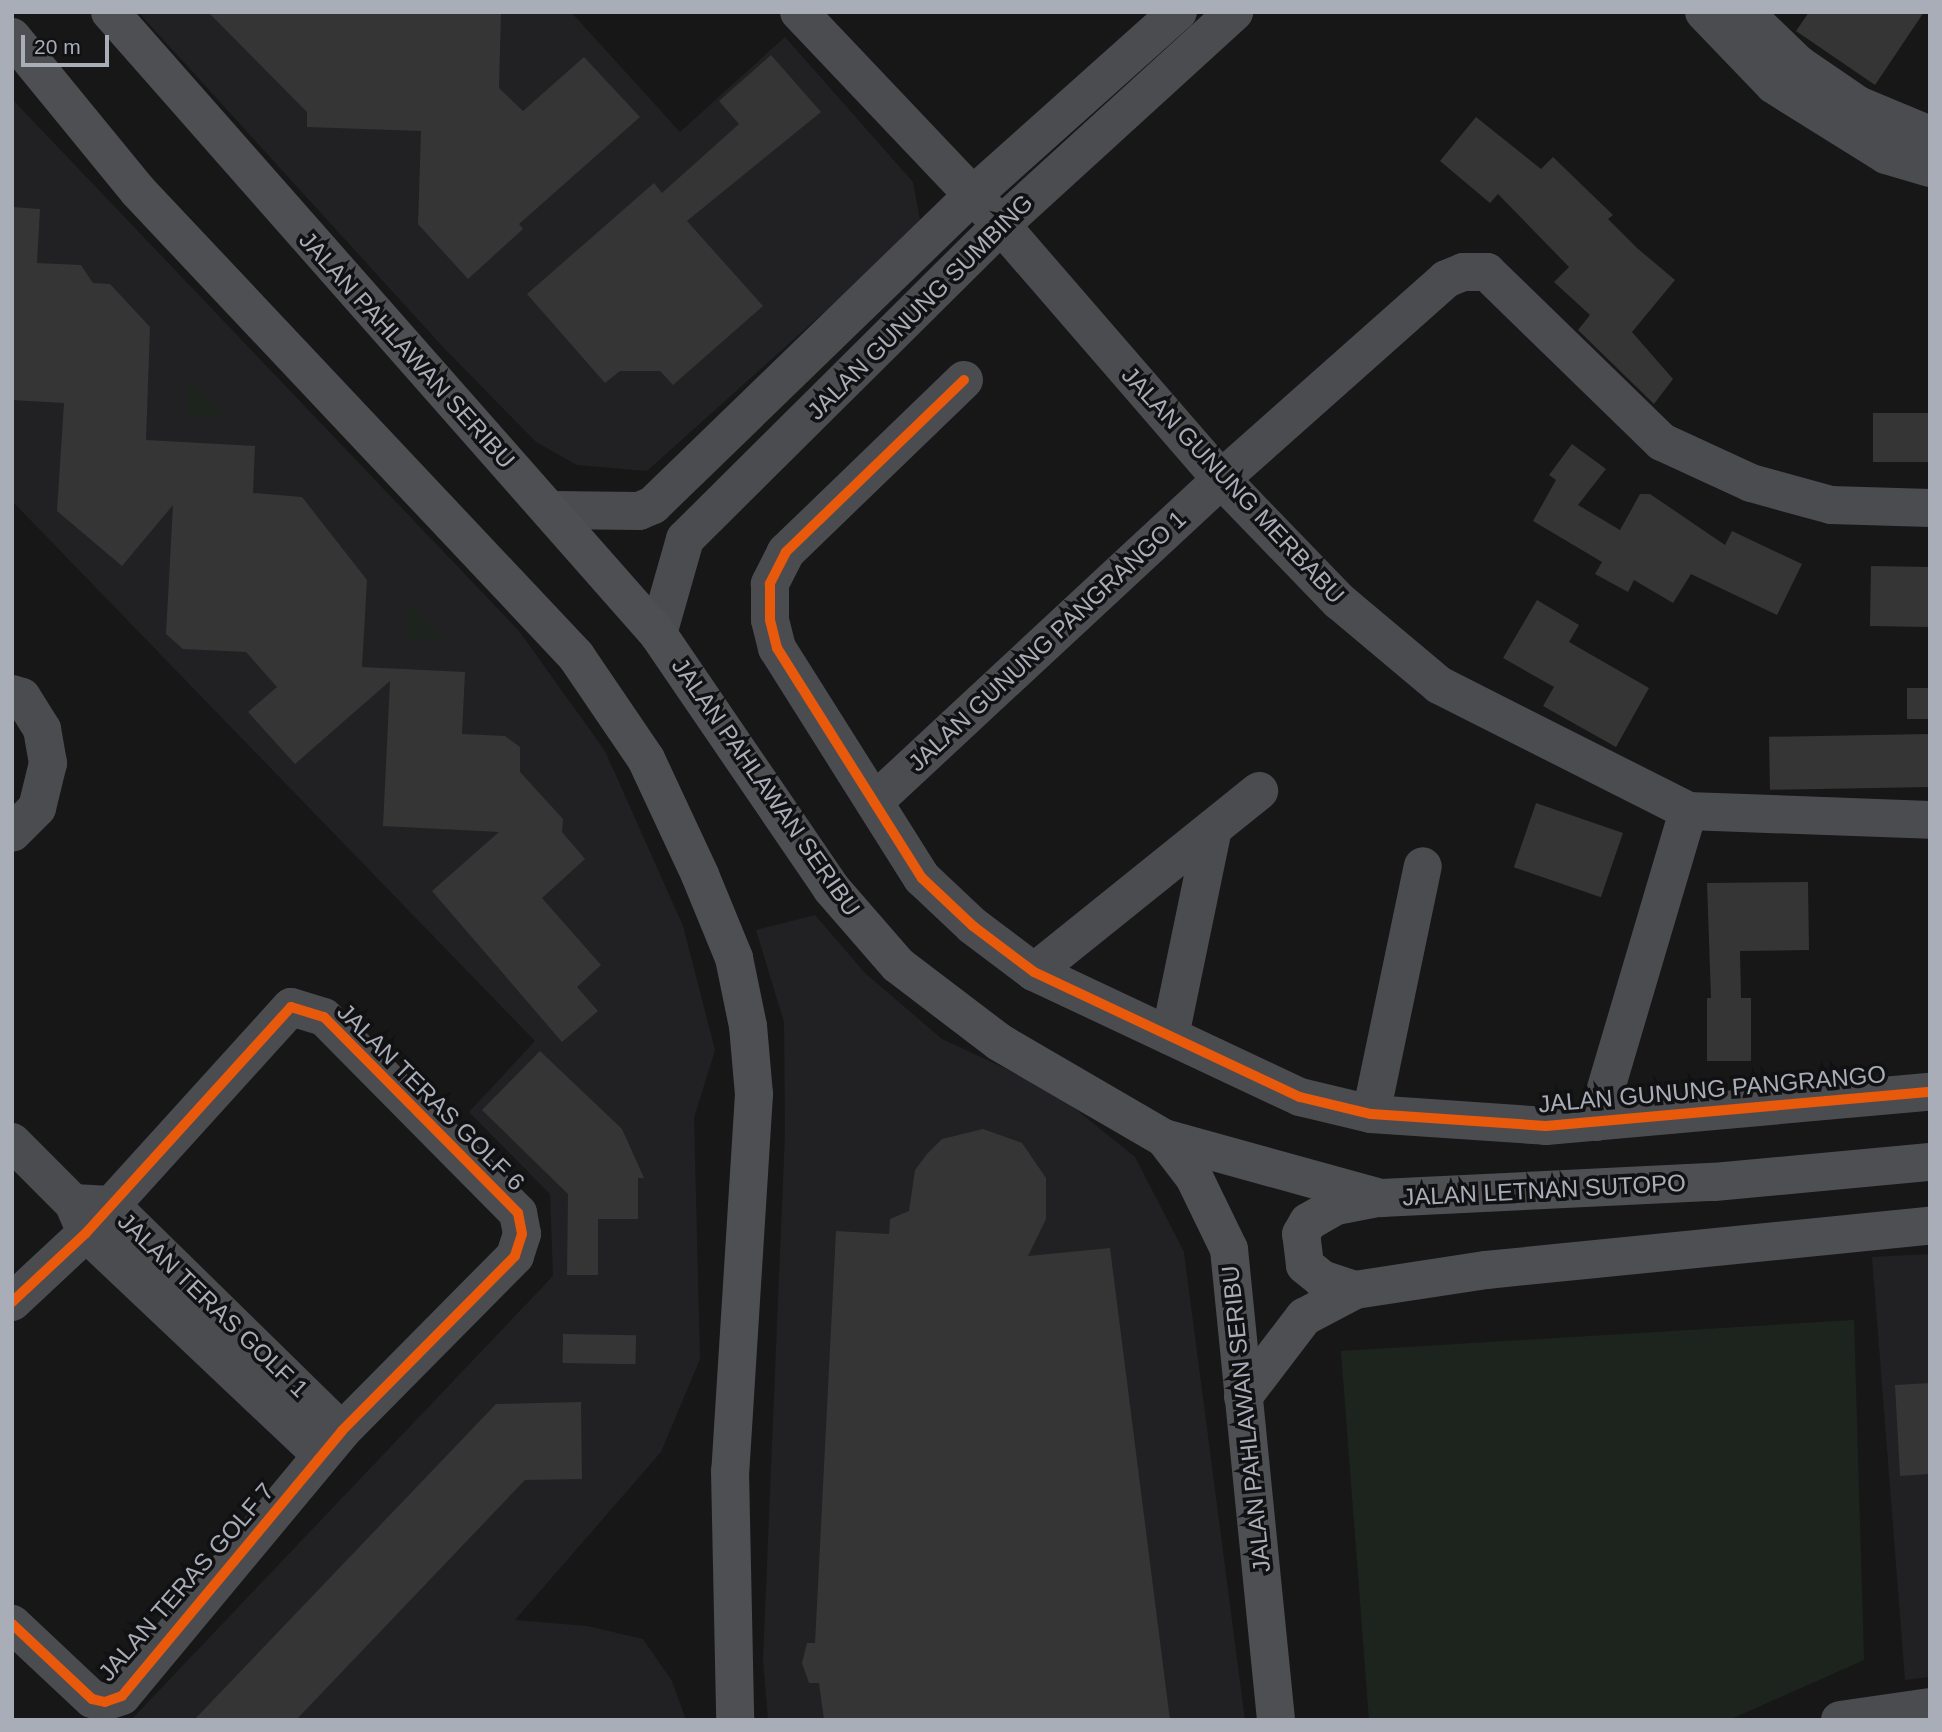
<!DOCTYPE html>
<style>
body{margin:0}
#map{position:relative;width:1942px;height:1732px;overflow:hidden;background:#171717;font-family:Helvetica,sans-serif}
div>[style]{position:absolute}
.built>*{inset:0;background:#212123}
.green>*{inset:0;background:#1d241e}
.building>*{inset:0;background:#353536;transform-origin:0 0}
.minor>*{height:38px;margin:-19px;padding:0 19px;transform-origin:19px;border-radius:19px;background:#4b4c50}
.major>*{height:38px;margin:-19px;padding:0 19px;transform-origin:19px;border-radius:19px;background:#4d4f52}
.cycleway>*{height:10px;margin:-5px;padding:0 5px;transform-origin:5px;border-radius:5px;background:#e8590c}
span{translate:-50% -50%;white-space:nowrap;text-align:center;line-height:1.15;-webkit-text-stroke:7px #111113;paint-order:stroke}
.street-label{font-size:24px;color:#a8adb8}
.frame{position:absolute;inset:0;border:14px solid #a8adb8;pointer-events:none}
.scale{position:absolute;left:21px;top:35px;width:88px;height:32px;box-sizing:border-box;border:4px solid #a8adb8;border-top:0;padding-left:9px;font-size:21px;line-height:24px;white-space:nowrap;color:#a8adb8;-webkit-text-stroke:5px #111113;paint-order:stroke}
</style>
<div id="map">
<div class="built">
<i style="clip-path:polygon(138px 12px,571px 12px,680px 132px,785px 37px,913px 182px,921px 225px,647px 471px,577px 465px,536px 442px,443px 347px)"></i>
<i style="clip-path:polygon(12px 99px,519px 631px,605px 751px,683px 926px,715px 1050px,694px 1118px,700px 1359px,661px 1452px,515px 1620px,587px 1626px,643px 1639px,672px 1681px,686px 1720px,131px 1720px,553px 1276px,550px 1194px,469px 1112px,535px 1041px,12px 501px)"></i>
<i style="clip-path:polygon(815px 915px,865px 973px,942px 1039px,1052px 1090px,1135px 1157px,1184px 1252px,1245px 1720px,768px 1720px,763px 1660px,785px 1133px,784px 1022px,756px 930px)"></i>
<i style="clip-path:polygon(1930px 1254px,1930px 1677px,1905px 1680px,1872px 1257px)"></i>
</div>
<div class="green">
<i style="clip-path:polygon(188px 378px,224px 416px,187px 415px)"></i>
<i style="clip-path:polygon(407px 601px,443px 639px,406px 638px)"></i>
<i style="clip-path:polygon(1854px 1320px,1864px 1660px,1729px 1720px,1369px 1720px,1341px 1351px)"></i>
</div>
<div class="building">
<i style="clip-path:polygon(208px 12px,501px 12px,499px 88px,523px 111px,584px 57px,640px 117px,519px 224px,523px 229px,468px 279px,418px 224px,421px 131px,307px 127px,307px 112px)"></i>
<i style="clip-path:polygon(1809px 12px,1924px 12px,1875px 85px,1796px 31px)"></i>
<i style="clip-path:polygon(771px 55px,821px 112px,687px 221px,763px 306px,673px 385px,660px 371px,620px 371px,605px 383px,527px 294px,654px 183px,662px 193px,739px 124px,719px 101px)"></i>
<i style="clip-path:polygon(1476px 117px,1541px 169px,1553px 157px,1613px 215px,1608px 219px,1637px 248px,1675px 280px,1632px 332px,1673px 379px,1654px 404px,1578px 330px,1590px 315px,1554px 282px,1569px 267px,1498px 194px,1490px 203px,1440px 161px)"></i>
<i style="clip-path:polygon(12px 207px,40px 209px,37px 263px,81px 265px,93px 283px,110px 284px,150px 327px,146px 440px,255px 446px,253px 493px,302px 497px,367px 580px,362px 667px,465px 672px,462px 734px,505px 736px,520px 747px,520px 772px,563px 819px,562px 832px,585px 859px,542px 898px,601px 965px,577px 987px,598px 1011px,562px 1042px,432px 891px,499px 832px,383px 826px,390px 681px,295px 764px,248px 712px,277px 687px,246px 652px,183px 649px,166px 634px,173px 505px,122px 566px,57px 511px,64px 403px,12px 400px)"></i>
<i style="left:1930px;top:413px;width:49px;height:57px;rotate:90deg"></i>
<i style="clip-path:polygon(1572px 444px,1606px 469px,1578px 505px,1620px 530px,1640px 494px,1650px 494px,1725px 545px,1732px 531px,1802px 564px,1777px 615px,1691px 574px,1673px 603px,1634px 580px,1628px 592px,1595px 574px,1602px 562px,1533px 521px,1556px 480px,1549px 475px)"></i>
<i style="left:1871px;top:566px;width:59px;height:60px;rotate:1deg"></i>
<i style="clip-path:polygon(1537px 600px,1579px 625px,1569px 642px,1649px 688px,1616px 747px,1543px 706px,1554px 687px,1503px 658px)"></i>
<i style="left:1930px;top:688px;width:31px;height:23px;rotate:90deg"></i>
<i style="left:1929px;top:734px;width:53px;height:160px;rotate:89deg"></i>
<i style="left:1536px;top:803px;width:92px;height:68px;rotate:19deg"></i>
<i style="clip-path:polygon(1808px 882px,1809px 950px,1740px 951px,1741px 998px,1751px 998px,1751px 1061px,1707px 1061px,1707px 998px,1711px 998px,1707px 883px)"></i>
<i style="clip-path:polygon(540px 1051px,622px 1129px,644px 1178px,638px 1178px,638px 1219px,598px 1219px,598px 1275px,567px 1275px,568px 1194px,482px 1110px)"></i>
<i style="clip-path:polygon(983px 1129px,1022px 1143px,1046px 1178px,1046px 1219px,1028px 1256px,1110px 1248px,1170px 1720px,824px 1720px,819px 1683px,809px 1683px,802px 1663px,807px 1643px,815px 1643px,836px 1231px,889px 1234px,890px 1219px,909px 1211px,915px 1170px,927px 1154px,942px 1139px)"></i>
<i style="left:563px;top:1334px;width:73px;height:29px;rotate:1deg"></i>
<i style="clip-path:polygon(1930px 1383px,1930px 1474px,1900px 1476px,1895px 1385px)"></i>
<i style="clip-path:polygon(581px 1402px,582px 1479px,525px 1480px,296px 1720px,194px 1720px,496px 1404px)"></i>
</div>
<div class="minor">
<i style="left:799px;top:12px;width:294px;rotate:46.5deg"></i>
<i style="left:1001px;top:225px;width:336px;rotate:49.1deg"></i>
<i style="left:1221px;top:479px;width:170px;rotate:46deg"></i>
<i style="left:1339px;top:601px;width:131px;rotate:40deg"></i>
<i style="left:1439px;top:685px;width:279px;rotate:26.8deg"></i>
<i style="left:1688px;top:811px;width:242px;rotate:2.1deg"></i>
<i style="left:1704px;top:12px;width:101px;rotate:46.2deg"></i>
<i style="left:1774px;top:85px;width:132px;rotate:32deg"></i>
<i style="left:1886px;top:155px;width:46px;rotate:16.5deg"></i>
<i style="left:1744px;top:12px;width:75px;rotate:43.9deg"></i>
<i style="left:1798px;top:64px;width:73px;rotate:34.3deg"></i>
<i style="left:1858px;top:105px;width:78px;rotate:22.6deg"></i>
<i style="left:964px;top:380px;width:248px;rotate:136deg"></i>
<i style="left:786px;top:552px;width:36px;rotate:117deg"></i>
<i style="left:770px;top:584px;width:36px;rotate:90deg"></i>
<i style="left:770px;top:620px;width:29px;rotate:76deg"></i>
<i style="left:777px;top:648px;width:272px;rotate:57.8deg"></i>
<i style="left:922px;top:878px;width:70px;rotate:43.3deg"></i>
<i style="left:973px;top:926px;width:76px;rotate:37deg"></i>
<i style="left:1034px;top:972px;width:294px;rotate:25.2deg"></i>
<i style="left:1300px;top:1097px;width:73px;rotate:13.5deg"></i>
<i style="left:1371px;top:1114px;width:175px;rotate:3.9deg"></i>
<i style="left:1546px;top:1126px;width:386px;rotate:-5.1deg"></i>
<i style="left:552px;top:510px;width:87px;rotate:0.7deg"></i>
<i style="left:639px;top:511px;width:15px;rotate:-23deg"></i>
<i style="left:653px;top:505px;width:446px;rotate:-44.1deg"></i>
<i style="left:973px;top:195px;width:275px;rotate:-41.8deg"></i>
<i style="left:658px;top:634px;width:99px;rotate:-74.1deg"></i>
<i style="left:685px;top:539px;width:445px;rotate:-44.8deg"></i>
<i style="left:1001px;top:225px;width:316px;rotate:-42.4deg"></i>
<i style="left:12px;top:694px;width:10px;rotate:17deg"></i>
<i style="left:22px;top:697px;width:38px;rotate:58deg"></i>
<i style="left:42px;top:729px;width:35px;rotate:80deg"></i>
<i style="left:48px;top:763px;width:46px;rotate:103.7deg"></i>
<i style="left:37px;top:808px;width:35px;rotate:135deg"></i>
<i style="left:874px;top:802px;width:474px;rotate:-42.9deg"></i>
<i style="left:1221px;top:479px;width:301px;rotate:-41.6deg"></i>
<i style="left:1446px;top:279px;width:18px;rotate:-22deg"></i>
<i style="left:1463px;top:272px;width:24px"></i>
<i style="left:1487px;top:272px;width:244px;rotate:44.2deg"></i>
<i style="left:1662px;top:442px;width:98px;rotate:24.7deg"></i>
<i style="left:1751px;top:483px;width:83px;rotate:15.4deg"></i>
<i style="left:1831px;top:505px;width:99px;rotate:1.7deg"></i>
<i style="left:1034px;top:972px;width:289px;rotate:-38.8deg"></i>
<i style="left:1170px;top:1036px;width:212px;rotate:-78.3deg"></i>
<i style="left:1371px;top:1114px;width:253px;rotate:-78.2deg"></i>
<i style="left:1596px;top:1122px;width:324px;rotate:-73.5deg"></i>
<i style="left:12px;top:1142px;width:86px;rotate:45deg"></i>
<i style="left:12px;top:1302px;width:101px;rotate:-43deg"></i>
<i style="left:86px;top:1233px;width:305px;rotate:-47.8deg"></i>
<i style="left:291px;top:1007px;width:34px;rotate:17deg"></i>
<i style="left:324px;top:1017px;width:276px;rotate:45.3deg"></i>
<i style="left:518px;top:1213px;width:21px;rotate:79deg"></i>
<i style="left:522px;top:1234px;width:23px;rotate:108deg"></i>
<i style="left:515px;top:1256px;width:246px;rotate:134.7deg"></i>
<i style="left:342px;top:1431px;width:344px;rotate:129.7deg"></i>
<i style="left:122px;top:1696px;width:18px;rotate:161deg"></i>
<i style="left:105px;top:1702px;width:13px;rotate:-167deg"></i>
<i style="left:92px;top:1699px;width:110px;rotate:-136.8deg"></i>
<i style="left:321px;top:1455px;width:323px;rotate:-136.6deg"></i>
<i style="left:86px;top:1233px;width:33px;rotate:-113deg"></i>
<i style="left:73px;top:1203px;width:38px;rotate:3deg"></i>
<i style="left:111px;top:1205px;width:323px;rotate:44.4deg"></i>
<i style="left:1840px;top:1720px;width:91px;rotate:-8.2deg"></i>
</div>
<div class="major">
<i style="left:110px;top:12px;width:829px;rotate:48.62deg"></i>
<i style="left:658px;top:634px;width:307px;rotate:55.7deg"></i>
<i style="left:831px;top:888px;width:102px;rotate:49deg"></i>
<i style="left:898px;top:965px;width:127px;rotate:37.3deg"></i>
<i style="left:999px;top:1042px;width:191px;rotate:30.2deg"></i>
<i style="left:1164px;top:1138px;width:49px;rotate:52.4deg"></i>
<i style="left:1194px;top:1177px;width:80px;rotate:64.1deg"></i>
<i style="left:1229px;top:1249px;width:473px;rotate:84.3deg"></i>
<i style="left:12px;top:37px;width:199px;rotate:50.7deg"></i>
<i style="left:138px;top:191px;width:639px;rotate:46.71deg"></i>
<i style="left:576px;top:656px;width:125px;rotate:55.8deg"></i>
<i style="left:646px;top:759px;width:128px;rotate:65deg"></i>
<i style="left:700px;top:875px;width:90px;rotate:67.7deg"></i>
<i style="left:734px;top:958px;width:69px;rotate:78.4deg"></i>
<i style="left:748px;top:1026px;width:68px;rotate:85deg"></i>
<i style="left:754px;top:1094px;width:378px;rotate:93.6deg"></i>
<i style="left:730px;top:1471px;width:249px;rotate:88.8deg"></i>
<i style="left:1164px;top:1138px;width:225px;rotate:15.5deg"></i>
<i style="left:1381px;top:1198px;width:333px;rotate:-2.8deg"></i>
<i style="left:1714px;top:1182px;width:217px;rotate:-5.3deg"></i>
<i style="left:1355px;top:1290px;width:35px;rotate:-162deg"></i>
<i style="left:1322px;top:1279px;width:22px;rotate:-141deg"></i>
<i style="left:1305px;top:1265px;width:31px;rotate:-97deg"></i>
<i style="left:1301px;top:1234px;width:14px;rotate:-60deg"></i>
<i style="left:1308px;top:1222px;width:32px;rotate:-30deg"></i>
<i style="left:1336px;top:1206px;width:43px;rotate:-10.8deg"></i>
<i style="left:1243px;top:1397px;width:101px;rotate:-52.7deg"></i>
<i style="left:1304px;top:1317px;width:58px;rotate:-27.9deg"></i>
<i style="left:1355px;top:1290px;width:133px;rotate:-8.7deg"></i>
<i style="left:1486px;top:1270px;width:446px;rotate:-5.7deg"></i>
</div>
<div class="cycleway">
<i style="left:964px;top:380px;width:248px;rotate:136deg"></i>
<i style="left:786px;top:552px;width:36px;rotate:117deg"></i>
<i style="left:770px;top:584px;width:36px;rotate:90deg"></i>
<i style="left:770px;top:620px;width:29px;rotate:76deg"></i>
<i style="left:777px;top:648px;width:272px;rotate:57.8deg"></i>
<i style="left:922px;top:878px;width:70px;rotate:43.3deg"></i>
<i style="left:973px;top:926px;width:76px;rotate:37deg"></i>
<i style="left:1034px;top:972px;width:294px;rotate:25.2deg"></i>
<i style="left:1300px;top:1097px;width:73px;rotate:13.5deg"></i>
<i style="left:1371px;top:1114px;width:175px;rotate:3.9deg"></i>
<i style="left:1546px;top:1126px;width:386px;rotate:-5.1deg"></i>
<i style="left:12px;top:1302px;width:101px;rotate:-43deg"></i>
<i style="left:86px;top:1233px;width:305px;rotate:-47.8deg"></i>
<i style="left:291px;top:1007px;width:34px;rotate:17deg"></i>
<i style="left:324px;top:1017px;width:276px;rotate:45.3deg"></i>
<i style="left:518px;top:1213px;width:21px;rotate:79deg"></i>
<i style="left:522px;top:1234px;width:23px;rotate:108deg"></i>
<i style="left:515px;top:1256px;width:246px;rotate:134.7deg"></i>
<i style="left:342px;top:1431px;width:344px;rotate:129.7deg"></i>
<i style="left:122px;top:1696px;width:18px;rotate:161deg"></i>
<i style="left:105px;top:1702px;width:13px;rotate:-167deg"></i>
<i style="left:92px;top:1699px;width:110px;rotate:-136.8deg"></i>
</div>
<div class="street-label">
<span style="left:920px;top:307px;rotate:-45deg">JALAN GUNUNG SUMBING</span>
<span style="left:407px;top:350px;rotate:48deg">JALAN PAHLAWAN SERIBU</span>
<span style="left:1233px;top:485px;rotate:47deg">JALAN GUNUNG MERBABU</span>
<span style="left:1047px;top:641px;rotate:-43deg">JALAN GUNUNG PANGRANGO 1</span>
<span style="left:766px;top:787px;rotate:55deg">JALAN PAHLAWAN SERIBU</span>
<span style="left:1712px;top:1089px;rotate:-5deg">JALAN GUNUNG PANGRANGO</span>
<span style="left:431px;top:1097px;rotate:45deg">JALAN TERAS GOLF 6</span>
<span style="left:1544px;top:1190px;rotate:-3deg">JALAN LETNAN SUTOPO</span>
<span style="left:213px;top:1305px;rotate:44deg">JALAN TERAS GOLF 1</span>
<span style="left:1246px;top:1419px;rotate:-96deg">JALAN PAHLAWAN SERIBU</span>
<span style="left:186px;top:1582px;rotate:-49deg">JALAN TERAS GOLF 7</span>
</div>
<div class="frame"></div>
<div class="scale">20 m</div>
</div>
